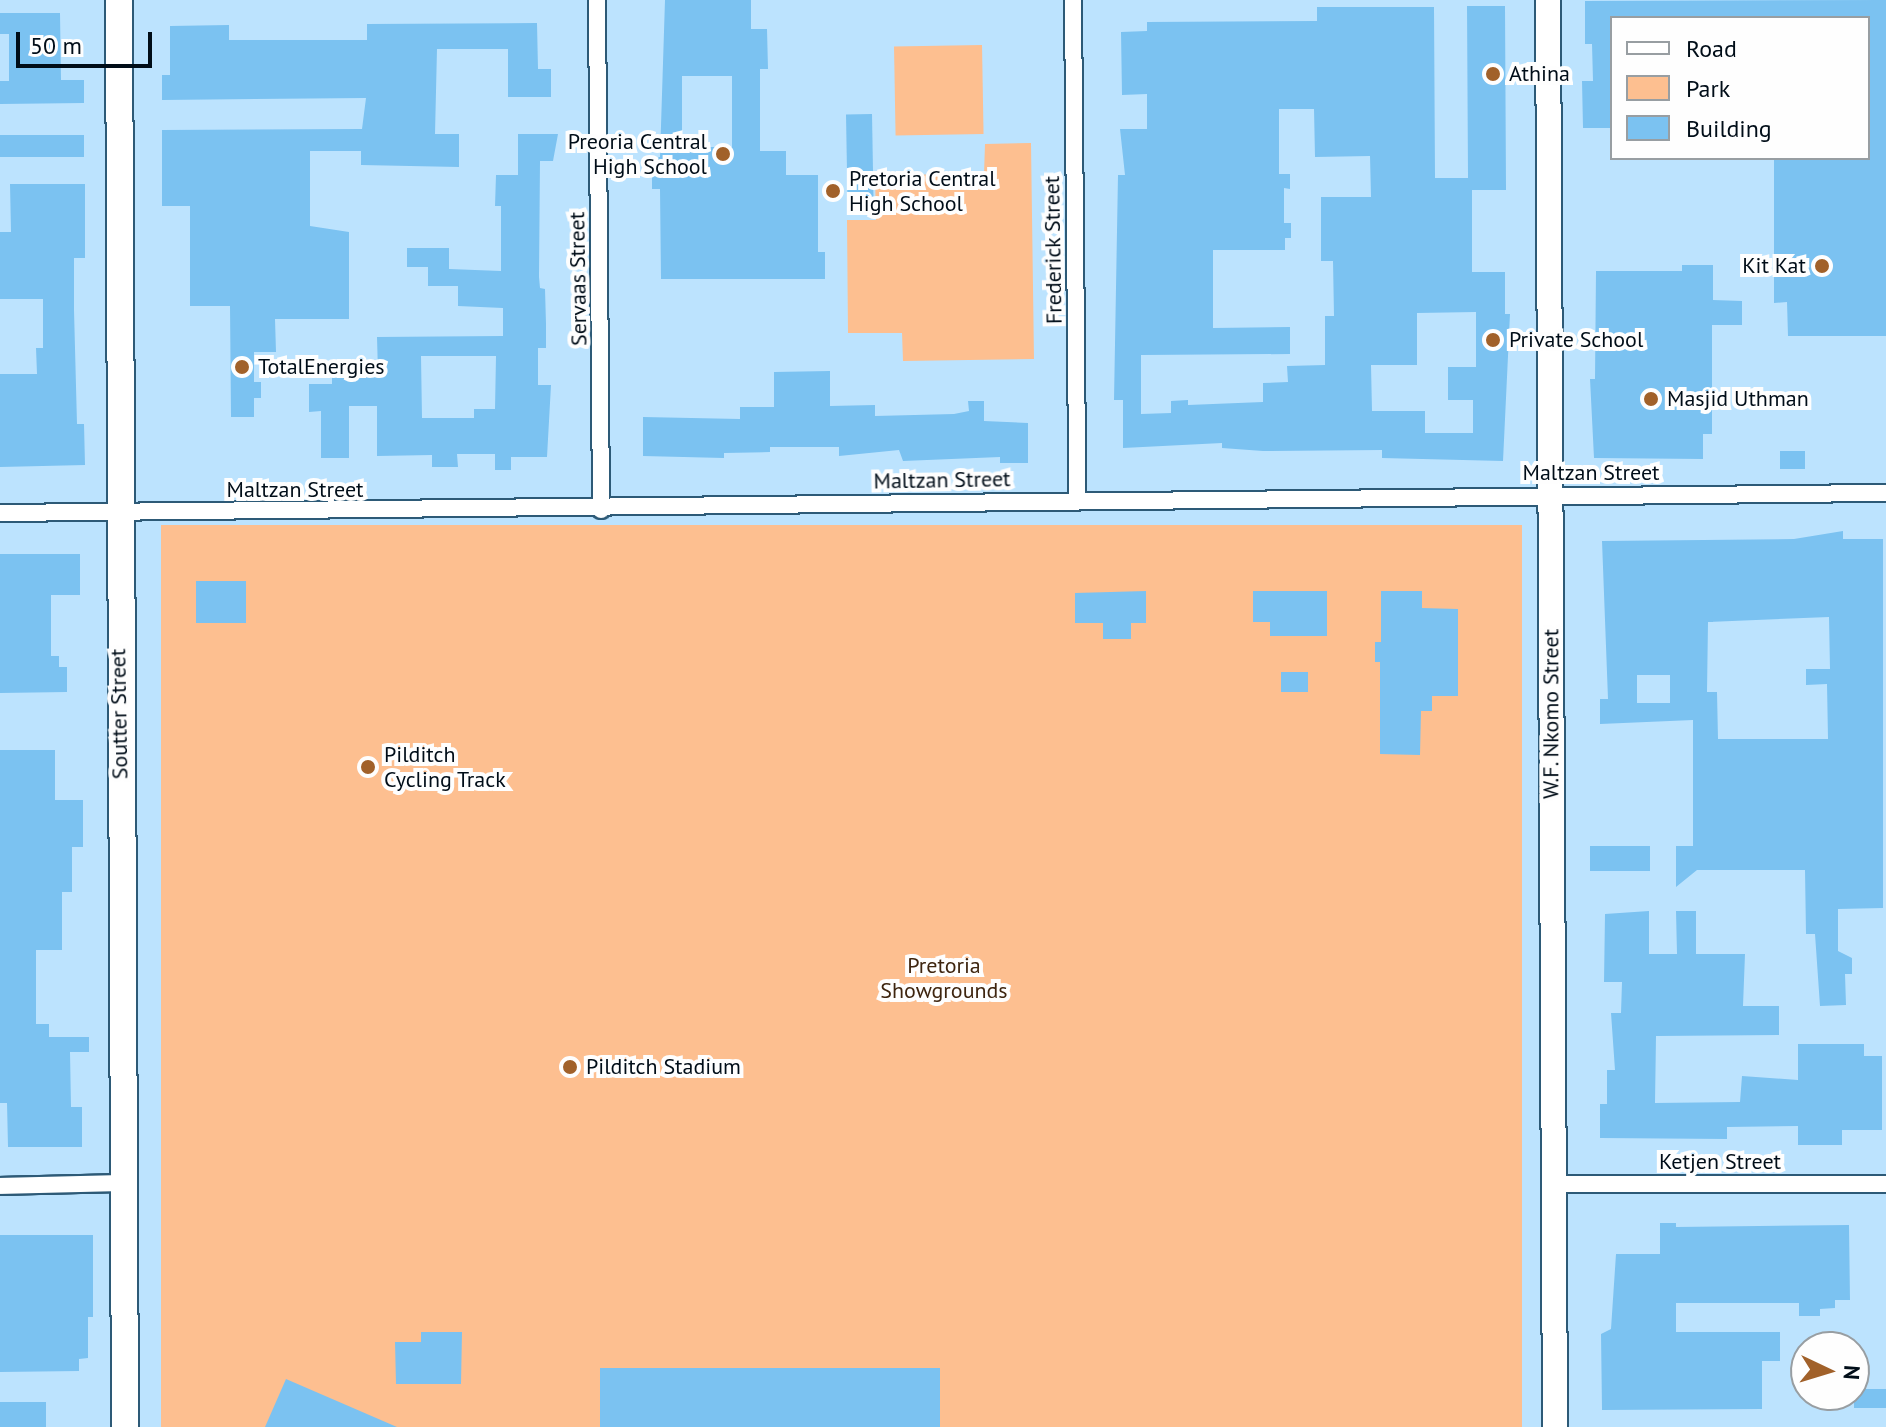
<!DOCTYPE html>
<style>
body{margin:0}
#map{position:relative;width:1886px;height:1427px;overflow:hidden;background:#bce3fe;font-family:"PT Sans",sans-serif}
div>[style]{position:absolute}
.green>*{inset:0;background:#fdbf90;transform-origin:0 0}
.building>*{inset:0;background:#7bc2f1;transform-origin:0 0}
.roads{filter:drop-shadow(2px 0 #2d5a77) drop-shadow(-2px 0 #2d5a77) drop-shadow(0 2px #2d5a77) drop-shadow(0 -2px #2d5a77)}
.minor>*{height:16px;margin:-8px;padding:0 8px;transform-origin:8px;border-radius:8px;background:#fff}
.secondary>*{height:24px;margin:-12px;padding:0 12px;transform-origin:12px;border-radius:12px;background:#fff}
.primary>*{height:26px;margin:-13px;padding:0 13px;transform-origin:13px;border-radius:13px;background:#fff}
.dots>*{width:22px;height:22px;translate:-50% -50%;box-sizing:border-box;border:4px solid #fefefe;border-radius:50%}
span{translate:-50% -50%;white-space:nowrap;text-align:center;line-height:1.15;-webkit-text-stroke:8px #fefefe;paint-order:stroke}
.poi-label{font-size:22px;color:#000d18}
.left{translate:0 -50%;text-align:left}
.right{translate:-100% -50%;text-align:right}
.street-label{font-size:22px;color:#000d18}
.park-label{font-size:22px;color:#3e250f}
.legend{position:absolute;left:1610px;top:16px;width:260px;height:144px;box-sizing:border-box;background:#fefefe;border:2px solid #989ea2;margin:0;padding:10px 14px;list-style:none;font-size:24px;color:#000d18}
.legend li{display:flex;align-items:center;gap:16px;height:40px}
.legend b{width:40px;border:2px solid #989ea2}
.north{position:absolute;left:1790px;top:1331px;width:80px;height:80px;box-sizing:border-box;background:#fefefe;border:2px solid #989ea2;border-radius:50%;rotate:94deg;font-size:22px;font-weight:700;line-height:32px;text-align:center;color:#000d18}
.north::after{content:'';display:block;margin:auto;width:28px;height:36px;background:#a1612a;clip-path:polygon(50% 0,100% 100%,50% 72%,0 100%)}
.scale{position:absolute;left:16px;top:32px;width:136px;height:36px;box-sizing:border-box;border:4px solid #000d18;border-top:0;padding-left:10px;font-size:24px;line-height:28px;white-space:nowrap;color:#000d18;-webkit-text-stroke:6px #fefefe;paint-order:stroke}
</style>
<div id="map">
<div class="green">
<i style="left:982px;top:45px;width:89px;height:88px;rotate:89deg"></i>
<i style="clip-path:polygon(1031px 143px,1034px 359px,903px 361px,902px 333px,848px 333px,847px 220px,876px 220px,875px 175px,984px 174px,985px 144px)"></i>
<i style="left:1522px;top:525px;width:902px;height:1361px;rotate:90deg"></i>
</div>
<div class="building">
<i style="clip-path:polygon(evenodd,665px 0,751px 0,751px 29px,767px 29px,768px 69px,760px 69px,760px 151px,786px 151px,786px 175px,818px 175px,818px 252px,825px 252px,825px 279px,661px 279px,660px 189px,652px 189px,652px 157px,660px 157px,665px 0,682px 76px,732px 76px,732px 147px,682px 147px,682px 76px)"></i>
<i style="clip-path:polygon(1886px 0,1886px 336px,1788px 336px,1787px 302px,1774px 303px,1774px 158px,1868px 158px,1868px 18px,1612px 18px,1612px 128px,1583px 128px,1582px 81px,1593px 81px,1592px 44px,1585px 44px,1585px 1px)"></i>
<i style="clip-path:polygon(evenodd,1467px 6px,1505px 6px,1506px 190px,1472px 190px,1472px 272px,1505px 272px,1505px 314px,1510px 314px,1503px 461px,1382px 458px,1382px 450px,1263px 451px,1222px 448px,1222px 443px,1123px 448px,1123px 400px,1114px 400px,1118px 175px,1125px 175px,1120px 129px,1147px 129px,1147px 94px,1122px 95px,1121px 32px,1147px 31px,1147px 22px,1317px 21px,1317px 7px,1434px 7px,1435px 178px,1468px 178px,1467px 6px,1279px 109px,1314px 109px,1315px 157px,1370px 156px,1371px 197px,1321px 197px,1321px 261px,1333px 261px,1334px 316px,1325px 316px,1325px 365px,1287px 366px,1288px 382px,1263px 383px,1263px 402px,1188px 405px,1188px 400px,1171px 401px,1171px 413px,1141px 414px,1141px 355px,1290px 354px,1290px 327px,1213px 328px,1213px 250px,1285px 250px,1285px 238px,1291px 238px,1291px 223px,1284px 223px,1284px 188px,1290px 189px,1290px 174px,1279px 174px,1279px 109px,1467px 6px,1476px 312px,1476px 367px,1448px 367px,1448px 400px,1473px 400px,1473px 433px,1425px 433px,1425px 411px,1372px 411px,1371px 365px,1417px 365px,1417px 313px,1476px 312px)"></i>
<i style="clip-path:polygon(0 13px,60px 13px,61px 80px,84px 80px,84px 103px,0 104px,0 81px,9px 81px,9px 34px,0 34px)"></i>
<i style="clip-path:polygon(537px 23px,538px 69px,551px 69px,551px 97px,508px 97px,508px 49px,437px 49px,435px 134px,459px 134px,459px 167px,361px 165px,361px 151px,310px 151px,310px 226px,349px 232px,349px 319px,275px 319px,276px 352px,254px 352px,254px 382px,261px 382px,261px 398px,254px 398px,254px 417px,231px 417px,230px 306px,190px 306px,190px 206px,162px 206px,162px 130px,362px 129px,366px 98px,162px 100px,162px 75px,170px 75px,170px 26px,229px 25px,229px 40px,367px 40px,367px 24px)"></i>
<i style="left:872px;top:114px;width:97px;height:26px;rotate:89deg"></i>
<i style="clip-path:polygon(evenodd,518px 134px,558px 134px,553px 161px,540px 161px,539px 277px,540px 288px,545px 289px,546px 324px,546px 348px,538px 348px,538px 385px,551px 385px,547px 457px,511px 457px,511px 470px,495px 470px,495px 454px,457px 454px,458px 467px,432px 467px,432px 455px,377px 456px,377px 406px,349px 406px,349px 458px,321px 458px,321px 411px,309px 412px,309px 384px,332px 384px,332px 373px,378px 373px,377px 337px,503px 336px,503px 308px,458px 306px,458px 286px,428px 286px,428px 267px,407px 267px,407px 248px,449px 248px,449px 269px,501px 271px,501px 206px,495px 206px,496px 175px,518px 175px,518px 134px,421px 356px,496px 356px,495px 409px,474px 409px,474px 418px,422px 418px,421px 356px)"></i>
<i style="left:0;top:135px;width:84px;height:22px"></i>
<i style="clip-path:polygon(10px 184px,85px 184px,85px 258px,74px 258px,74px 310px,77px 424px,84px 424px,85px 465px,0 467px,0 374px,37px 374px,36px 348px,43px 348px,43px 299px,0 299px,0 232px,11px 232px)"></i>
<i style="clip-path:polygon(1682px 265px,1713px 265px,1713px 300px,1742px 301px,1742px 325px,1712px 325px,1712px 434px,1703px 434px,1703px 459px,1594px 458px,1590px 379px,1595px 379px,1596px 271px,1682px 271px)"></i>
<i style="clip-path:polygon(830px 371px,830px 406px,875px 405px,875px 416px,954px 414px,969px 411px,968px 401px,984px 401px,984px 421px,1028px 423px,1028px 463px,1000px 463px,1000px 457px,903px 461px,899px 450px,839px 456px,839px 447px,770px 447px,770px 452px,724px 453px,724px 458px,643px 456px,643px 417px,740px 419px,740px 407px,774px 407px,774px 372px)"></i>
<i style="left:1780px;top:451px;width:25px;height:18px"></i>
<i style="clip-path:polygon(evenodd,1843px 531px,1843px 539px,1883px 539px,1883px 908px,1838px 909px,1838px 951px,1852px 958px,1852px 974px,1845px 974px,1846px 1005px,1820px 1006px,1815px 934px,1806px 934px,1805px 870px,1697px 870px,1676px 887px,1676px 846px,1693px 846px,1693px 720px,1600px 724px,1600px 699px,1608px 699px,1602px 541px,1794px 539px,1843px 531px,1829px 617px,1830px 669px,1806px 669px,1806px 685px,1827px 684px,1828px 739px,1718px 739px,1717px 692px,1707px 692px,1708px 622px,1829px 617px,1843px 531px,1637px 675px,1670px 675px,1670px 703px,1637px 703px,1637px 675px)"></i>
<i style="clip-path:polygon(0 554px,80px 554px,80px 595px,51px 595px,51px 656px,59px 656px,59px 667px,67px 667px,67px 692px,0 693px)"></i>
<i style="left:196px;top:581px;width:50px;height:42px"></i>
<i style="clip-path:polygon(1146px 591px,1146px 623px,1131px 623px,1131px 639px,1103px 639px,1103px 623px,1075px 623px,1075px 593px)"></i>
<i style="clip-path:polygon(1253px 591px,1327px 591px,1327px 636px,1270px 636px,1270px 622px,1253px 622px)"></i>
<i style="clip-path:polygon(1381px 591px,1422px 591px,1422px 608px,1458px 609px,1458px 696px,1432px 696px,1432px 711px,1421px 711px,1420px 755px,1380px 754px,1380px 662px,1375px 662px,1375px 642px,1381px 642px)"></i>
<i style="left:1281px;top:672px;width:27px;height:20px"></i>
<i style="clip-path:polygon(0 750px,55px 750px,55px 800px,83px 800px,83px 847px,72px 847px,72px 892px,62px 892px,62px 950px,36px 950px,36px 1024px,49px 1024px,49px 1037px,89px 1037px,89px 1052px,70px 1052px,71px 1107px,82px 1107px,82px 1147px,8px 1147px,7px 1103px,0 1103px)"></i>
<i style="left:1650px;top:846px;width:25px;height:60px;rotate:90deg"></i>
<i style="clip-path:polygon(1649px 911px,1649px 954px,1677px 954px,1676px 911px,1696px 911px,1696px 954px,1745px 954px,1743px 1006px,1779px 1006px,1779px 1035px,1656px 1036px,1655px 1103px,1740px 1102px,1742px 1076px,1798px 1080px,1798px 1044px,1864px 1044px,1864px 1056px,1882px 1056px,1882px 1130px,1842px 1130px,1842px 1145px,1798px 1145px,1798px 1126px,1727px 1127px,1727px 1139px,1600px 1138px,1600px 1104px,1607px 1104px,1607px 1070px,1615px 1070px,1611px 1013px,1621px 1013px,1622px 982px,1604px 982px,1605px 914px)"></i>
<i style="clip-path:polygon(1660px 1223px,1676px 1223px,1676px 1227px,1849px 1225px,1850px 1300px,1835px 1300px,1835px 1308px,1820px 1309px,1820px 1316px,1799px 1316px,1799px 1303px,1676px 1303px,1676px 1332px,1780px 1332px,1780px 1361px,1762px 1361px,1762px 1409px,1602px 1410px,1601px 1334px,1611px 1329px,1616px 1254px,1660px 1254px)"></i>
<i style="clip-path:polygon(0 1235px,93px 1235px,93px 1317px,88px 1317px,88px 1358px,79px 1359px,79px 1371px,0 1372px)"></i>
<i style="clip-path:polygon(421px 1332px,462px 1332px,461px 1384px,396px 1384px,395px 1342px,421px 1342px)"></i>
<i style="left:600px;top:1368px;width:340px;height:59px"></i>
<i style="clip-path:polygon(286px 1379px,397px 1427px,265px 1427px)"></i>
<i style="left:1886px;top:1389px;width:19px;height:32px;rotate:90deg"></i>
<i style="left:0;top:1402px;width:46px;height:25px"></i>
</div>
<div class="roads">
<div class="minor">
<i style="left:597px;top:0;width:510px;rotate:89.55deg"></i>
<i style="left:1073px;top:0;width:499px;rotate:89.5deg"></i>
<i style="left:0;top:513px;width:1886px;rotate:-0.61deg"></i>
<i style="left:1554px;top:1184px;width:332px"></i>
<i style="left:0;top:1186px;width:124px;rotate:-1.4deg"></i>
</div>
<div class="secondary">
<i style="left:1548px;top:0;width:1427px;rotate:89.72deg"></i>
</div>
<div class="primary">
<i style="left:119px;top:0;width:1427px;rotate:89.76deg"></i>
</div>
</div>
<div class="dots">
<i style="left:1493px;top:74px;background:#a1612a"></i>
<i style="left:723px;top:154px;background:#a1612a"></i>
<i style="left:833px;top:191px;background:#a1612a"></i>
<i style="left:1822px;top:266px;background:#a1612a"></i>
<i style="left:1493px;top:340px;background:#a1612a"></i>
<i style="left:242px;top:367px;background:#a1612a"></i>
<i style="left:1651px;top:399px;background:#a1612a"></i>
<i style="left:368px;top:767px;background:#a1612a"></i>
<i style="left:570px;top:1067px;background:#a1612a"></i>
</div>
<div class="poi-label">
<span class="left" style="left:1509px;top:74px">Athina</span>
<span class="right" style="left:707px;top:154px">Preoria Central<br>High School</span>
<span class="left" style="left:849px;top:191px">Pretoria Central<br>High School</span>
<span class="right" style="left:1806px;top:266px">Kit Kat</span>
<span class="left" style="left:1509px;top:340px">Private School</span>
<span class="left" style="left:258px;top:367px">TotalEnergies</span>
<span class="left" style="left:1667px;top:399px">Masjid Uthman</span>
<span class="left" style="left:384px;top:767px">Pilditch<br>Cycling Track</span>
<span class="left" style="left:586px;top:1067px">Pilditch Stadium</span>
</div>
<div class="street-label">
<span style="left:1053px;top:250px;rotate:-91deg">Frederick Street</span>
<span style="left:578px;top:279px;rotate:-91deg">Servaas Street</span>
<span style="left:1591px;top:473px">Maltzan Street</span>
<span style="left:942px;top:480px;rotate:-1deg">Maltzan Street</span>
<span style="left:295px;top:490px">Maltzan Street</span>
<span style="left:119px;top:714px;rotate:-91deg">Soutter Street</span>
<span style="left:1551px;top:714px;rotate:-90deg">W.F. Nkomo Street</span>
<span style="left:1720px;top:1162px">Ketjen Street</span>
</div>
<div class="park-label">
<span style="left:944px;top:978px">Pretoria<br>Showgrounds</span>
</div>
<ul class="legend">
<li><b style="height:10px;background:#fff"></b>Road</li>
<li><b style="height:22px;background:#fdbf90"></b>Park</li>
<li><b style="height:22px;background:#7bc2f1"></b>Building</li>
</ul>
<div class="north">N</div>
<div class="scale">50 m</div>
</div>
